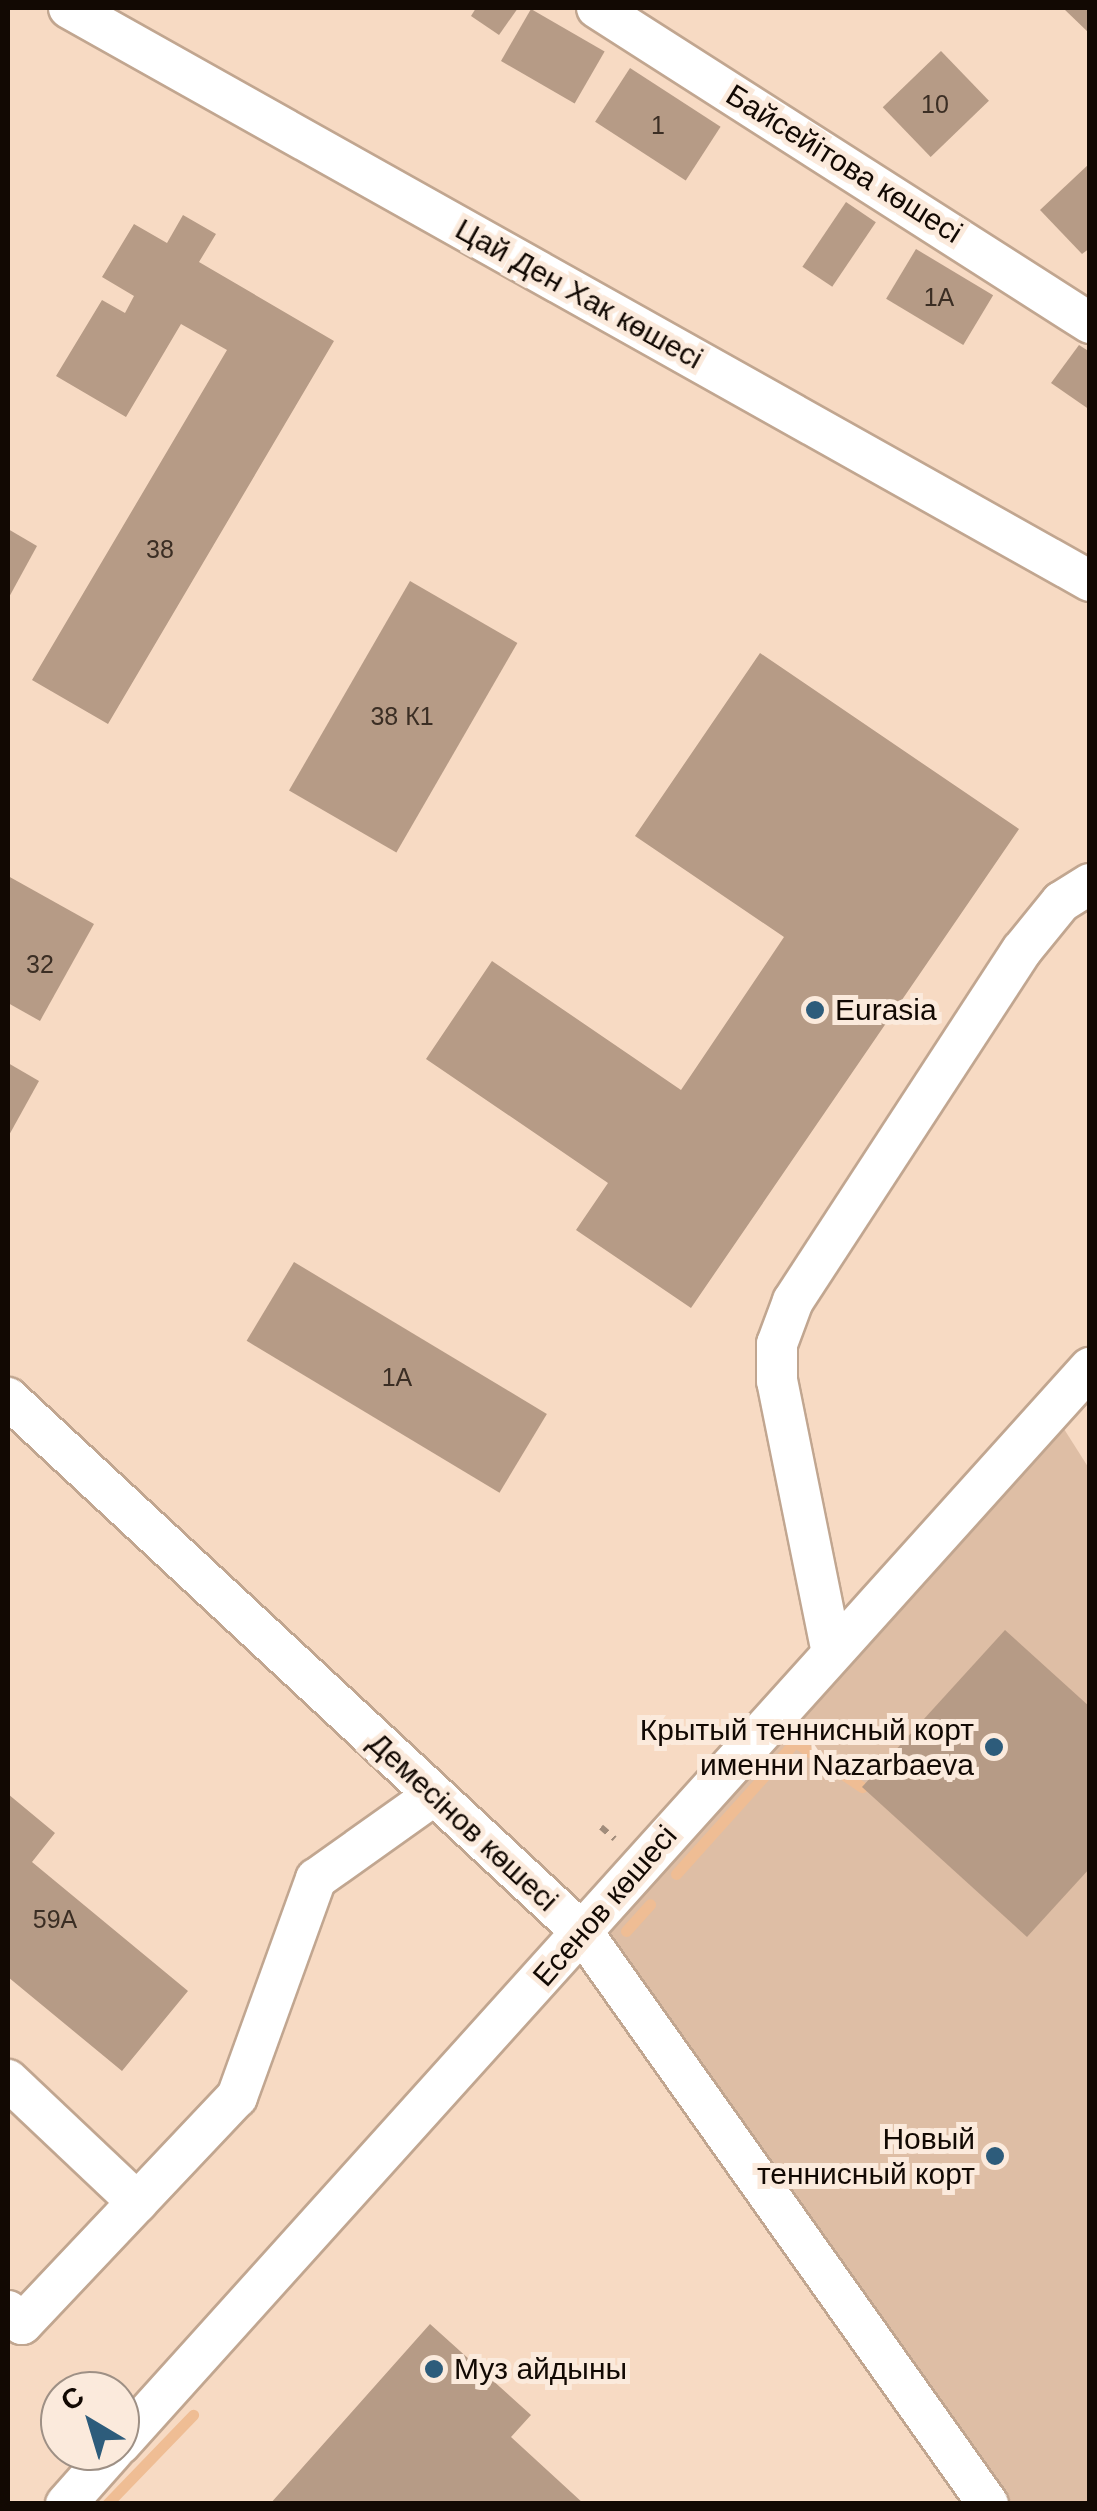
<!DOCTYPE html>
<meta charset="utf-8">
<style>
body{margin:0}
#map{position:relative;width:1097px;height:2511px;overflow:hidden;background:#f7dac3;font-family:Helvetica,sans-serif}
div>[style]{position:absolute}
.green>*{inset:0;background:#debea5}
.stream>*{height:11px;margin:-5.5px;padding:0 5.5px;transform-origin:5.5px;border-radius:5.5px;background:#efbd94}
.building>*{inset:0;background:#b69b86;transform-origin:0 0}
.path>*{height:6px;margin-top:-3px;transform-origin:0;background:repeating-linear-gradient(90deg,#a18c7b 0 8px,transparent 0 16px)}
.roads{filter:drop-shadow(2px 0 #c1a690) drop-shadow(-2px 0 #c1a690) drop-shadow(0 2px #c1a690) drop-shadow(0 -2px #c1a690)}
.minor>*{height:40px;margin:-20px;padding:0 20px;transform-origin:20px;border-radius:20px;background:#fff}
.dots>*{width:28px;height:28px;translate:-50% -50%;box-sizing:border-box;border:5px solid #fbeadc;border-radius:50%}
span{translate:-50% -50%;white-space:nowrap;text-align:center;line-height:1.15;-webkit-text-stroke:10px #fbeadc;paint-order:stroke}
.number-label{font-size:25px;color:#3b2e24}
.number-label span{-webkit-text-stroke-width:0}
.street-label{font-size:30px;color:#120903}
.poi-label{font-size:30px;color:#120903}
.left{translate:0 -50%;text-align:left}
.right{translate:-100% -50%;text-align:right}
.frame{position:absolute;inset:0;border:10px solid #120903;pointer-events:none}
.north{position:absolute;left:40px;top:2371px;width:100px;height:100px;box-sizing:border-box;background:#fbeadc;border:2px solid #9e9085;border-radius:50%;rotate:322deg;font-size:28px;font-weight:700;line-height:40px;text-align:center;color:#120903}
.north::after{content:'';display:block;margin:auto;width:35px;height:45px;background:#2d5c7b;clip-path:polygon(50% 0,100% 100%,50% 72%,0 100%)}
</style>
<div id="map">
<div class="green">
<i style="clip-path:polygon(1052px 1410px,1090px 1470px,1089px 2503px,1005px 2503px,584px 1931px)"></i>
</div>
<div class="stream">
<i style="left:676px;top:1874px;width:178px;rotate:-48deg"></i>
<i style="left:795px;top:1742px;width:81px;rotate:33.9deg"></i>
<i style="left:626px;top:1931px;width:36px;rotate:-48deg"></i>
<i style="left:107px;top:2504px;width:124px;rotate:-46deg"></i>
</div>
<div class="building">
<i style="clip-path:polygon(476px 8px,518px 8px,499px 35px,471px 16px)"></i>
<i style="clip-path:polygon(1063px 8px,1090px 8px,1090px 34px)"></i>
<i style="left:531px;top:9px;width:85px;height:60px;rotate:30deg"></i>
<i style="left:941px;top:51px;width:69px;height:81px;rotate:46deg"></i>
<i style="left:630px;top:68px;width:108px;height:64px;rotate:33deg"></i>
<i style="clip-path:polygon(1090px 163px,1090px 248px,1082px 254px,1040px 210px)"></i>
<i style="left:846px;top:202px;width:36px;height:78px;rotate:34deg"></i>
<i style="clip-path:polygon(183px 215px,216px 234px,199px 262px,334px 341px,108px 724px,32px 680px,227px 350px,181px 324px,126px 417px,56px 376px,102px 300px,125px 313px,134px 296px,102px 277px,134px 224px,167px 243px)"></i>
<i style="left:916px;top:249px;width:90px;height:58px;rotate:31deg"></i>
<i style="clip-path:polygon(1079px 345px,1090px 352px,1090px 410px,1051px 383px)"></i>
<i style="clip-path:polygon(8px 529px,37px 546px,8px 599px)"></i>
<i style="left:410px;top:581px;width:124px;height:242px;rotate:30deg"></i>
<i style="clip-path:polygon(760px 653px,1019px 829px,691px 1308px,576px 1230px,608px 1183px,426px 1059px,492px 961px,681px 1090px,784px 937px,635px 836px)"></i>
<i style="clip-path:polygon(8px 876px,94px 924px,40px 1021px,8px 1003px)"></i>
<i style="clip-path:polygon(8px 1063px,39px 1081px,8px 1137px)"></i>
<i style="left:294px;top:1262px;width:295px;height:92px;rotate:31deg"></i>
<i style="clip-path:polygon(1005px 1630px,1090px 1707px,1090px 1868px,1027px 1937px,862px 1787px)"></i>
<i style="clip-path:polygon(8px 1794px,55px 1833px,32px 1862px,188px 1991px,122px 2071px,8px 1977px)"></i>
<i style="clip-path:polygon(430px 2324px,531px 2415px,511px 2437px,584px 2504px,270px 2504px)"></i>
</div>
<div class="path">
<i style="left:601px;top:1827px;width:18px;rotate:41deg"></i>
</div>
<div class="roads">
<div class="minor">
<i style="left:69px;top:8px;width:1171px;rotate:29.3deg"></i>
<i style="left:597px;top:8px;width:585px;rotate:32.58deg"></i>
<i style="left:8px;top:1398px;width:785px;rotate:42.94deg"></i>
<i style="left:583px;top:1933px;width:700px;rotate:54.65deg"></i>
<i style="left:832px;top:1653px;width:278px;rotate:-101.4deg"></i>
<i style="left:777px;top:1381px;width:37px;rotate:-90deg"></i>
<i style="left:777px;top:1344px;width:46px;rotate:-69.6deg"></i>
<i style="left:793px;top:1301px;width:419px;rotate:-56.9deg"></i>
<i style="left:1022px;top:950px;width:62px;rotate:-50.9deg"></i>
<i style="left:1061px;top:902px;width:34px;rotate:-32deg"></i>
<i style="left:8px;top:2080px;width:178px;rotate:43.4deg"></i>
<i style="left:8px;top:2311px;width:19px;rotate:43deg"></i>
<i style="left:22px;top:2324px;width:313px;rotate:-46.6deg"></i>
<i style="left:237px;top:2097px;width:232px;rotate:-70.1deg"></i>
<i style="left:316px;top:1879px;width:145px;rotate:-35.4deg"></i>
<i style="left:120px;top:2444px;width:1449px;rotate:-47.97deg"></i>
<i style="left:66px;top:2504px;width:71px;rotate:-48.4deg"></i>
</div>
</div>
<div class="dots">
<i style="left:815px;top:1010px;background:#2d5c7b"></i>
<i style="left:994px;top:1747px;background:#2d5c7b"></i>
<i style="left:995px;top:2156px;background:#2d5c7b"></i>
<i style="left:434px;top:2369px;background:#2d5c7b"></i>
</div>
<div class="number-label">
<span style="left:935px;top:104px">10</span>
<span style="left:658px;top:125px">1</span>
<span style="left:939px;top:297px">1А</span>
<span style="left:160px;top:549px">38</span>
<span style="left:402px;top:716px">38 К1</span>
<span style="left:40px;top:964px">32</span>
<span style="left:397px;top:1377px">1А</span>
<span style="left:55px;top:1919px">59А</span>
</div>
<div class="street-label">
<span style="left:844px;top:164px;rotate:32deg">Байсейітова көшесі</span>
<span style="left:579px;top:294px;rotate:29deg">Цай Ден Хак көшесі</span>
<span style="left:463px;top:1822px;rotate:43deg">Демесінов көшесі</span>
<span style="left:605px;top:1906px;rotate:-49deg">Есенов көшесі</span>
</div>
<div class="poi-label">
<span class="left" style="left:835px;top:1010px">Eurasia</span>
<span class="right" style="left:974px;top:1747px">Крытый теннисный корт<br>именни Nazarbaeva</span>
<span class="right" style="left:975px;top:2156px">Новый<br>теннисный корт</span>
<span class="left" style="left:454px;top:2369px">Муз айдыны</span>
</div>
<div class="frame"></div>
<div class="north">С</div>
</div>
